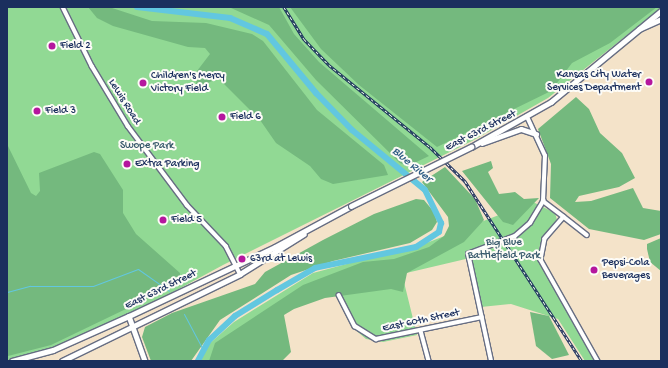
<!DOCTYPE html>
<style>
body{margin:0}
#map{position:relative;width:668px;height:368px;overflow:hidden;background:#f4e3c9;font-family:"Gochi Hand",sans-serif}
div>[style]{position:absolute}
.green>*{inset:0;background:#91d994}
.forest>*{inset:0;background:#74b97e}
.stream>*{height:1px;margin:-0.5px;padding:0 0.5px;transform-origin:0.5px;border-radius:0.5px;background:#62c7e0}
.river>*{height:6px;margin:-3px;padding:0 3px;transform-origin:3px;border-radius:3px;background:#62c7e0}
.roads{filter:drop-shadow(1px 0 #676e83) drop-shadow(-1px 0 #676e83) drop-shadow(0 1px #676e83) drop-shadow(0 -1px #676e83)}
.minor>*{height:3.5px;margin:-1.75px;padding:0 1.75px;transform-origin:1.75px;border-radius:1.75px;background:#fff}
.major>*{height:4.5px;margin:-2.25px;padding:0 2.25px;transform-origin:2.25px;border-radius:2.25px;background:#fff}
.rail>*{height:2.5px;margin-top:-1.25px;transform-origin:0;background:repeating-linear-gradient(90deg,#fdfcf7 0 3px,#1b2f5e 0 6px);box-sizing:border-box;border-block:1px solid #1b2f5e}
.bridges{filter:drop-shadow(1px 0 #676e83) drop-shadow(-1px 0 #676e83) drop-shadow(0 1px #676e83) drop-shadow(0 -1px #676e83)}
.major-bridge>*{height:4.5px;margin:-2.25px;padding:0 2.25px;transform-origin:2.25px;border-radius:2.25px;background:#fff}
.dots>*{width:11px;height:11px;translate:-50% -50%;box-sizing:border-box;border:2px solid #fdfcf7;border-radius:50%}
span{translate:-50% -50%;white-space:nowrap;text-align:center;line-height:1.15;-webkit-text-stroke:4px #fdfcf7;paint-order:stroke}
.poi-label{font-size:11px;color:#1b2f5e}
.left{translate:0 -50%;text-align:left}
.right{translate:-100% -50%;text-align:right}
.street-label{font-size:11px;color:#1b2f5e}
.park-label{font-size:11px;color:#385a6c}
.water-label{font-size:12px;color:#305d85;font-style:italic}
.frame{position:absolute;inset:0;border:8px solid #1b2f5e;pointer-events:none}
</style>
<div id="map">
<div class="green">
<i style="clip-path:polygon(7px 7px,661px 7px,661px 8px,548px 98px,472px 141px,223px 265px,129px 316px,53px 350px,7px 361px)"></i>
<i style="clip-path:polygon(533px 202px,555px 213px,557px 220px,540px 245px,538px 258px,594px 361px,585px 361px,558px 319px,511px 304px,481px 307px,470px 258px,402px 274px,417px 335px,383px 342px,366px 339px,352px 327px,334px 291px,273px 308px,277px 361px,196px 361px,200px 352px,234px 322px,313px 273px,429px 242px)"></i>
</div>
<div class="forest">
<i style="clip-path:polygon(88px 7px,109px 7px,152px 21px,206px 23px,252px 34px,263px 41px,317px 110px,384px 165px,388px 175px,333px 184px,321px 179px,310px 166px,276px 143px,260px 120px,218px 78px,202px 86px,196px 85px,197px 71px,210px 54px,205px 48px,188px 47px,113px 26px,97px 18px)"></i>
<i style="clip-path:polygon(218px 7px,279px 7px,294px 34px,319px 62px,429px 156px,408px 166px,400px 163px,316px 80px,269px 25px,231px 8px)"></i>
<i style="clip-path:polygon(290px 7px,657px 7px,610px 43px,572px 63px,551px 91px,437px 147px,359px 85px,321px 49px)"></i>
<i style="clip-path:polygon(576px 97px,589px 109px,600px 133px,622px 153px,635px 178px,619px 187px,579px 196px,575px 202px,591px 201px,633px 188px,643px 208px,661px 211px,661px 234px,644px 240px,589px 229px,550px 198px,551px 164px,538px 129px)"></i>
<i style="clip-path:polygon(7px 144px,31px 193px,36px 196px,40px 191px,39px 173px,94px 152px,100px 154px,123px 190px,123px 213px,136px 234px,180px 273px,180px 283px,51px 345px,8px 356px)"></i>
<i style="clip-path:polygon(491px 161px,493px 168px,488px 172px,499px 194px,515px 192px,524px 199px,539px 198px,513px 225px,503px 222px,462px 171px)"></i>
<i style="clip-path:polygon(445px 167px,475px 199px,484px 220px,464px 242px,407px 273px,403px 292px,391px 289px,325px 298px,294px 309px,284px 315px,291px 352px,282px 361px,209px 361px,215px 343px,303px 285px,363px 262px,394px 259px,429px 247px,444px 236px,449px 226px,448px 217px,422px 182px)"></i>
<i style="clip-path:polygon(416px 199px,424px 200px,434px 212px,437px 222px,432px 230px,410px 243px,333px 261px,291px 275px,220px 320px,191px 361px,151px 361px,142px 337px,145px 327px,172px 313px,255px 284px,265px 272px,323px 240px,374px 214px)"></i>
<i style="clip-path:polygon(661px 238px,661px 271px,650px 262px,647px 249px,647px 244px)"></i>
<i style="clip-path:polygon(530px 312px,549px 316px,569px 355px,552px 359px,536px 346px)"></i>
</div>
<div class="stream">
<i style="left:7px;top:292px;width:24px;rotate:-15deg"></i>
<i style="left:30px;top:286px;width:63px"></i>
<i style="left:93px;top:286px;width:48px;rotate:-20.7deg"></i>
<i style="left:138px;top:269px;width:38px;rotate:35deg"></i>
<i style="left:184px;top:314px;width:38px;rotate:62deg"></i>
</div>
<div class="river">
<i style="left:137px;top:7px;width:94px;rotate:6.7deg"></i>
<i style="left:230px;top:18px;width:40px;rotate:23.4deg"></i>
<i style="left:267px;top:34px;width:77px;rotate:50.3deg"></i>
<i style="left:316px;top:93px;width:52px;rotate:45.8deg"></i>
<i style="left:352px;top:130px;width:94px;rotate:39.4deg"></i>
<i style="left:425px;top:190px;width:37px;rotate:64deg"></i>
<i style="left:441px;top:223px;width:9px;rotate:103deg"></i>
<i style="left:439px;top:232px;width:27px;rotate:147deg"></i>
<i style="left:416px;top:247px;width:103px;rotate:168.3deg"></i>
<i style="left:315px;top:268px;width:44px;rotate:149.9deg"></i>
<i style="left:277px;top:290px;width:49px;rotate:148.2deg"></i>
<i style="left:235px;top:316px;width:35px;rotate:137deg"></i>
<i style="left:209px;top:340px;width:24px;rotate:118deg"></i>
</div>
<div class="roads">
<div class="minor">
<i style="left:63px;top:7px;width:66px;rotate:63.8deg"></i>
<i style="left:92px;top:66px;width:70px;rotate:59deg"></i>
<i style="left:128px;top:126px;width:99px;rotate:53.2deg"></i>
<i style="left:187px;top:205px;width:57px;rotate:46.4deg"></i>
<i style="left:226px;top:246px;width:31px;rotate:63deg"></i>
<i style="left:543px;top:201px;width:26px;rotate:37deg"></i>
<i style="left:564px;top:217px;width:29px;rotate:131deg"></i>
<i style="left:545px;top:239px;width:21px;rotate:101deg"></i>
<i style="left:541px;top:260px;width:116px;rotate:60.6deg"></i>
<i style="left:564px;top:217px;width:29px;rotate:38deg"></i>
<i style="left:339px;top:295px;width:35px;rotate:63deg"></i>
<i style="left:355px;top:326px;width:25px;rotate:32deg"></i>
<i style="left:376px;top:339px;width:108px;rotate:-11.7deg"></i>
<i style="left:421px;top:331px;width:31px;rotate:75deg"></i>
<i style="left:491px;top:361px;width:109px;rotate:-102.1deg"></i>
<i style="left:468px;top:254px;width:50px;rotate:-21deg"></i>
<i style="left:515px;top:236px;width:20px;rotate:-41deg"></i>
<i style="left:530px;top:223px;width:26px;rotate:-59deg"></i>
<i style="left:543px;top:201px;width:45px;rotate:-87.5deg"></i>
<i style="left:545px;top:156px;width:43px;rotate:-114.8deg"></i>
</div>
<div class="major">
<i style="left:639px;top:29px;width:24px;rotate:-24deg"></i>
<i style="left:482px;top:143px;width:41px;rotate:-19.7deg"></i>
<i style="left:521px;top:129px;width:16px;rotate:18deg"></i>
<i style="left:471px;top:147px;width:92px;rotate:-29.4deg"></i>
<i style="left:551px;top:102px;width:143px;rotate:-39.6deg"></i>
<i style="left:129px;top:316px;width:48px;rotate:70.4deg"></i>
<i style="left:12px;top:361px;width:42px;rotate:-15deg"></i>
<i style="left:53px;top:350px;width:83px;rotate:-24.1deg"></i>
<i style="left:129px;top:316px;width:161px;rotate:-25.3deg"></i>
<i style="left:275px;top:247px;width:86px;rotate:-28.3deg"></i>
<i style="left:62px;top:361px;width:198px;rotate:-26deg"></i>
<i style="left:240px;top:274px;width:75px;rotate:-32deg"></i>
</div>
</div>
<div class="rail">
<i style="left:284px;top:7px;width:38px;rotate:58deg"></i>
<i style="left:304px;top:39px;width:36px;rotate:46deg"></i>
<i style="left:329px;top:65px;width:130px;rotate:39.1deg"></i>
<i style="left:430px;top:147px;width:49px;rotate:44.2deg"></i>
<i style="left:465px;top:181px;width:215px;rotate:57deg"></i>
</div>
<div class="bridges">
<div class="major-bridge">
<i style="left:351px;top:206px;width:134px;rotate:-26.2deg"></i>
</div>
</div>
<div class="dots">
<i style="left:52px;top:46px;background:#b5179e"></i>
<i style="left:649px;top:82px;background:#b5179e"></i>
<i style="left:143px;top:83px;background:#b5179e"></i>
<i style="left:37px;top:111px;background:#b5179e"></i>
<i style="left:222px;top:117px;background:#b5179e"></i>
<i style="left:127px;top:164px;background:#b5179e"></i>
<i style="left:163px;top:220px;background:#b5179e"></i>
<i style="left:242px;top:259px;background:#b5179e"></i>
<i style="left:594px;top:270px;background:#b5179e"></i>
</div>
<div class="poi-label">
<span class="left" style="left:60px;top:46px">Field 2</span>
<span class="right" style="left:641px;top:82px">Kansas City Water<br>Services Department</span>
<span class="left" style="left:151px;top:83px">Children's Mercy<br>Victory Field</span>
<span class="left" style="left:45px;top:111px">Field 3</span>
<span class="left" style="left:230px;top:117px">Field 6</span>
<span class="left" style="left:135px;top:164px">Extra Parking</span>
<span class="left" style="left:171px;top:220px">Field 5</span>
<span class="left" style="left:250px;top:259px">63rd at Lewis</span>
<span class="left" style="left:602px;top:270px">Pepsi-Cola<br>Beverages</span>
</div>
<div class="street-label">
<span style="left:124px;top:102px;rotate:58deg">Lewis Road</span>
<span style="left:481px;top:131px;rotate:-27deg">East 63rd Street</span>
<span style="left:161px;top:290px;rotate:-26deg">East 63rd Street</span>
<span style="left:421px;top:321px;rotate:-12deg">East 60th Street</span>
</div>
<div class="park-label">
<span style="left:147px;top:146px">Swope Park</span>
<span style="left:504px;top:250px">Big Blue<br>Battlefield Park</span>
</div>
<div class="water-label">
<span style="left:411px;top:166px;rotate:40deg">Blue River</span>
</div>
<div class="frame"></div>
</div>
